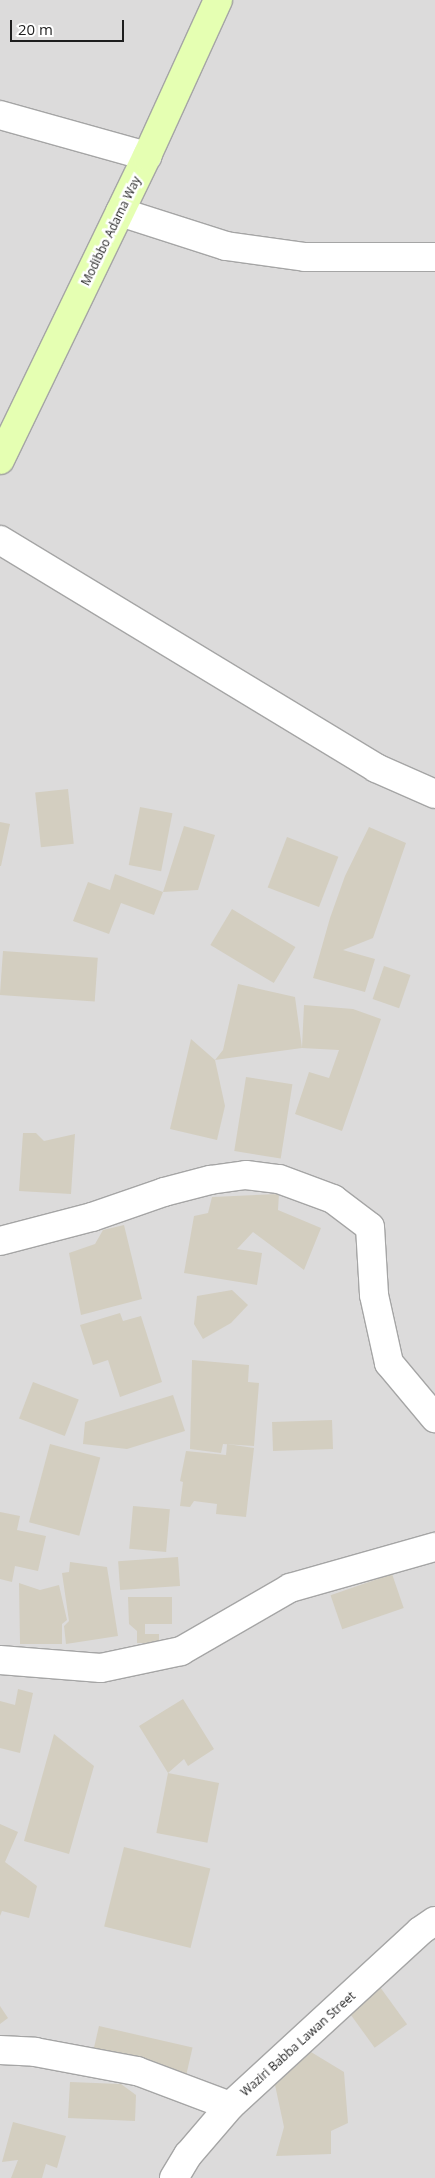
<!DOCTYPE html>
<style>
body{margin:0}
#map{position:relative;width:435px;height:2178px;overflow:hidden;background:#f0f0e3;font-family:"Open Sans",sans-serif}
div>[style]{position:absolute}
.residential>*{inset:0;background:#dcdbdb;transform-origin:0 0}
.building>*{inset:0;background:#d3cec0;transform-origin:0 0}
.roads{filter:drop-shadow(1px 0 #a5a5a5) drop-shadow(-1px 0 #a5a5a5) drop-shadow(0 1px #a5a5a5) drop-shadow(0 -1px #a5a5a5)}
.minor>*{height:28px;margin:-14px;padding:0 14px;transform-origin:14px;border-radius:14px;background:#fff}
.secondary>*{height:28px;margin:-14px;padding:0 14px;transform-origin:14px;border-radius:14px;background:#e5ffb2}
span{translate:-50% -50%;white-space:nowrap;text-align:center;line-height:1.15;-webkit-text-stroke:5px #fff;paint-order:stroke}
.street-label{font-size:12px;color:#1e1e1e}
.scale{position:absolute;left:10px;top:20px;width:114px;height:22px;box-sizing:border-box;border:2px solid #1e1e1e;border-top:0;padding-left:6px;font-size:15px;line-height:18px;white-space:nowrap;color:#1e1e1e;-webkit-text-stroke:4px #fff;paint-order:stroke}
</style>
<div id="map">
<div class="residential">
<i style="left:0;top:0;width:435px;height:2178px"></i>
</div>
<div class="building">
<i style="left:68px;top:789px;width:55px;height:33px;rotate:84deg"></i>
<i style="left:140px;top:807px;width:33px;height:59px;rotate:11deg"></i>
<i style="clip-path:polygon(0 822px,10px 824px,1px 866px,0 866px)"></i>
<i style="clip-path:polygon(184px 826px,215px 835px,198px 890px,163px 892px)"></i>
<i style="clip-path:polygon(369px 827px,406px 843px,373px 938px,343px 950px,375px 959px,365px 992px,313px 978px,330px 918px,345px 876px)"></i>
<i style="left:287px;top:837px;width:55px;height:54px;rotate:21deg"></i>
<i style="clip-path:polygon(115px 874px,163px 892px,154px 915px,121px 903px,109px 934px,73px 921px,88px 882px,110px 890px)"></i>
<i style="left:232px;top:909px;width:74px;height:42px;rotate:31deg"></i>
<i style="left:3px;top:951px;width:95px;height:44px;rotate:4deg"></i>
<i style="left:384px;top:966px;width:28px;height:35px;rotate:19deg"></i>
<i style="clip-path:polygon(238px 984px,295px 997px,302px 1048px,304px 1005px,353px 1009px,381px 1019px,342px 1131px,295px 1114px,309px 1072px,329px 1078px,339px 1050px,302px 1048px,215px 1060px,223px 1050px)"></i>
<i style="clip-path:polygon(191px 1039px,215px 1060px,225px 1106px,217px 1140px,170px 1129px)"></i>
<i style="left:246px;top:1077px;width:47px;height:75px;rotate:9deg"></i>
<i style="clip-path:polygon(23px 1133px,36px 1133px,44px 1141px,75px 1134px,71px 1194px,19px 1191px)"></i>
<i style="clip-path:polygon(279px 1194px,278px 1210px,321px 1228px,304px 1270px,253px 1232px,237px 1249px,262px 1253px,257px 1285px,184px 1273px,194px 1216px,208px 1213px,212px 1197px)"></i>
<i style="clip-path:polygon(124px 1225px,142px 1299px,81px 1315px,69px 1253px,95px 1244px,103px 1230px)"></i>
<i style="clip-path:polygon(232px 1290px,248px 1305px,231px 1323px,203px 1339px,194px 1324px,197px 1296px)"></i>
<i style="clip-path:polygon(120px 1313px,123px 1321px,141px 1316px,162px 1382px,120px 1397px,108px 1360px,93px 1365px,80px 1325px)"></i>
<i style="clip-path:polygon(192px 1360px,249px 1365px,248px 1382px,259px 1383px,254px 1446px,223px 1444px,221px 1453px,190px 1449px)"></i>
<i style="left:33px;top:1382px;width:49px;height:39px;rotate:21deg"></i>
<i style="clip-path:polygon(173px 1395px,185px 1431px,127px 1449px,83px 1444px,85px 1422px)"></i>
<i style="left:332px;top:1420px;width:29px;height:60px;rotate:88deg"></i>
<i style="left:50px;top:1444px;width:52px;height:81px;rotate:15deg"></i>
<i style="clip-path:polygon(227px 1444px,254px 1448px,246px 1517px,216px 1514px,217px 1504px,194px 1501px,190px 1507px,180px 1506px,183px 1482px,180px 1481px,186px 1451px,226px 1455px)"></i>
<i style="left:133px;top:1506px;width:37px;height:43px;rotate:5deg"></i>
<i style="clip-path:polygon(0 1512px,20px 1516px,17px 1530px,46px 1536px,38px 1571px,15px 1566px,12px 1582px,0 1579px)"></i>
<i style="left:178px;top:1557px;width:29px;height:60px;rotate:86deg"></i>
<i style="clip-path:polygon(70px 1562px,107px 1567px,118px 1636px,66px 1644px,64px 1626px,69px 1621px,62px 1573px,69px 1572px)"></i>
<i style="left:392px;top:1574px;width:36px;height:65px;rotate:71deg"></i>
<i style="clip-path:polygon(19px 1583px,40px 1590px,59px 1585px,67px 1620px,62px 1624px,62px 1644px,20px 1644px)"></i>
<i style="clip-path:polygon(128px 1597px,172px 1597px,172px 1624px,145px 1624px,145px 1634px,159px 1634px,159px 1643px,137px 1643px,137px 1631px,129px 1624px)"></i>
<i style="clip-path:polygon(18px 1689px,33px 1693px,20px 1753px,0 1748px,0 1701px,15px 1705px)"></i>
<i style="clip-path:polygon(183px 1699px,214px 1749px,188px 1766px,184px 1759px,168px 1773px,139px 1726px)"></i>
<i style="clip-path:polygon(54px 1734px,94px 1766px,69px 1854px,24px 1841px)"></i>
<i style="left:168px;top:1773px;width:52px;height:61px;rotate:11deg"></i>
<i style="clip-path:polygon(0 1824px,18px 1832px,5px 1862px,37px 1886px,29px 1918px,2px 1911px,0 1916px)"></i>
<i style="left:124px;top:1847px;width:89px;height:82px;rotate:14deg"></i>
<i style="left:380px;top:1987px;width:46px;height:40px;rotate:54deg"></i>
<i style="clip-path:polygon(0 2006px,8px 2018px,0 2024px)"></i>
<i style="left:99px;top:2026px;width:96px;height:37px;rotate:13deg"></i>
<i style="clip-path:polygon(311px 2052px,344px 2072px,348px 2123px,331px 2131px,331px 2154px,276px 2156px,284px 2127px,275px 2085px)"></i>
<i style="clip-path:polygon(70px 2082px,121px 2084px,136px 2095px,135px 2121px,68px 2118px)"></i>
<i style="clip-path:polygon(13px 2122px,66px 2136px,57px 2168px,46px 2164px,42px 2178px,11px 2178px,18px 2160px,2px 2162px)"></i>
</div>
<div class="roads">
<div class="minor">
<i style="left:0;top:115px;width:153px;rotate:15.6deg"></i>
<i style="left:120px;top:212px;width:111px;rotate:17.8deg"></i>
<i style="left:226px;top:246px;width:80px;rotate:7.9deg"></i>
<i style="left:305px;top:257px;width:130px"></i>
<i style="left:0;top:540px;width:440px;rotate:31.2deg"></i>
<i style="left:376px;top:768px;width:64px;rotate:23.8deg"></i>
<i style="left:0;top:1241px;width:95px;rotate:-14.6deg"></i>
<i style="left:92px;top:1217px;width:76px;rotate:-19.1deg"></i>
<i style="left:164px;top:1192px;width:48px;rotate:-14.6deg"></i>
<i style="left:210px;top:1180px;width:36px;rotate:-8deg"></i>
<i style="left:246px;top:1175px;width:33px;rotate:7deg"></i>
<i style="left:279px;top:1179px;width:58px;rotate:20.3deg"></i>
<i style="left:333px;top:1199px;width:46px;rotate:37.1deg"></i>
<i style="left:370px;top:1227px;width:68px;rotate:86.6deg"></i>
<i style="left:374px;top:1295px;width:70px;rotate:77.6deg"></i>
<i style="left:389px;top:1363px;width:72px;rotate:50.1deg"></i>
<i style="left:0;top:1660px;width:101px;rotate:4.5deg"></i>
<i style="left:101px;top:1668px;width:82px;rotate:-12deg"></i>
<i style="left:181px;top:1651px;width:126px;rotate:-30deg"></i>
<i style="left:290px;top:1588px;width:151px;rotate:-15.8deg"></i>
<i style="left:0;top:2050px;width:35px;rotate:3deg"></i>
<i style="left:35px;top:2052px;width:104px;rotate:10.6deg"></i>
<i style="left:137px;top:2071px;width:99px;rotate:20.6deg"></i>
<i style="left:174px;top:2178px;width:27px;rotate:-59deg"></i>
<i style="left:188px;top:2155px;width:65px;rotate:-49.4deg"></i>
<i style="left:230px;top:2106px;width:258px;rotate:-42.6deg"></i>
<i style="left:420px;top:1931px;width:18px;rotate:-34deg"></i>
</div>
<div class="secondary">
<i style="left:0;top:460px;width:338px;rotate:-64.2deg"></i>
<i style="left:147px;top:156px;width:171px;rotate:-65.5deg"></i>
</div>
</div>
<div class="street-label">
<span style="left:111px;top:231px;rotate:-64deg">Modibbo Adama Way</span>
<span style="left:298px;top:2044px;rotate:-42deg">Waziri Babba Lawan Street</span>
</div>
<div class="scale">20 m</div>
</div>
